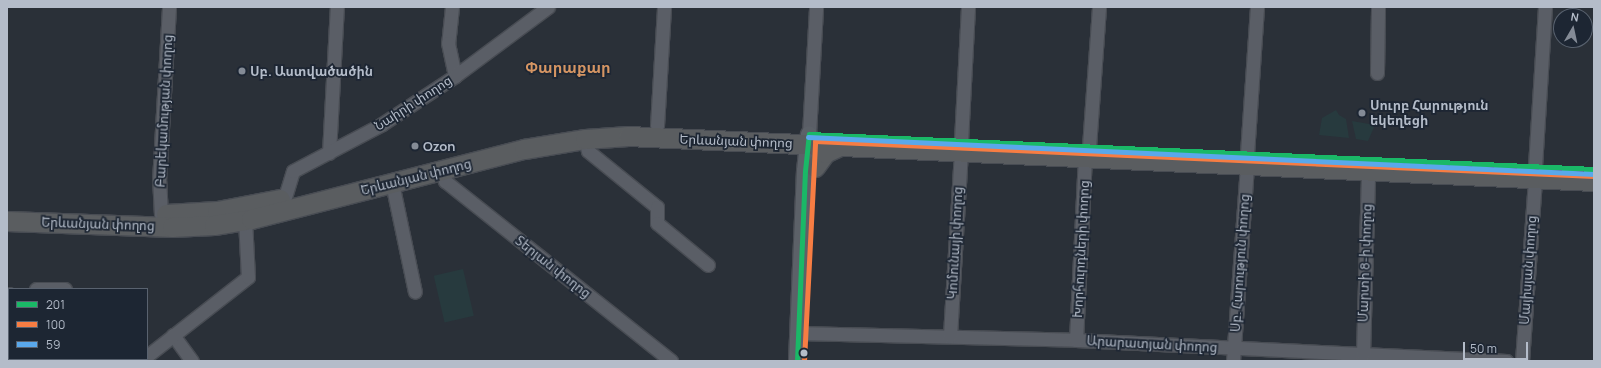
<!DOCTYPE html>
<meta charset="utf-8">
<style>
body{margin:0}
#map{position:relative;width:1601px;height:368px;overflow:hidden;background:#2a3038;font-family:Manrope,"Noto Sans Armenian",sans-serif}
div>[style]{position:absolute}
.green>*{inset:0;background:#273a3e;transform-origin:0 0}
.roads{filter:drop-shadow(1px 0 #484c53) drop-shadow(-1px 0 #484c53) drop-shadow(0 1px #484c53) drop-shadow(0 -1px #484c53)}
.minor>*{height:13px;margin:-6.5px;padding:0 6.5px;transform-origin:6.5px;border-radius:6.5px;background:#5a5e66}
.major>*{height:16px;margin:-8px;padding:0 8px;transform-origin:8px;border-radius:8px;background:#5c6168}
.highway>*{height:19px;margin:-9.5px;padding:0 9.5px;transform-origin:9.5px;border-radius:9.5px;background:#5a5d60}
.bus-1>*{height:5px;margin:-2.5px;padding:0 2.5px;transform-origin:2.5px;border-radius:2.5px;background:#1ab867}
.bus-2>*{height:5px;margin:-2.5px;padding:0 2.5px;transform-origin:2.5px;border-radius:2.5px;background:#f77d43}
.bus-3>*{height:5px;margin:-2.5px;padding:0 2.5px;transform-origin:2.5px;border-radius:2.5px;background:#5aa8eb}
.dots>*{width:11px;height:11px;translate:-50% -50%;box-sizing:border-box;border:2px solid #1d2633;border-radius:50%}
span{translate:-50% -50%;white-space:nowrap;text-align:center;line-height:1.15;-webkit-text-stroke:3.5px #1d2633;paint-order:stroke}
.poi-label{font-size:13px;color:#b4bcc9;font-weight:700}
.left{translate:0 -50%;text-align:left}
.street-label{font-size:13px;color:#b4bcc9}
.quarter-label{font-size:15px;color:#d59563;font-weight:700}
.frame{position:absolute;inset:0;border:8px solid #b4bcc9;pointer-events:none}
.legend{position:absolute;left:8px;top:288px;width:140px;height:72px;box-sizing:border-box;background:#1d2633;border:1px solid #59626f;margin:0;padding:5px 7px;list-style:none;font-size:12px;color:#b4bcc9}
.legend li{display:flex;align-items:center;gap:8px;height:20px}
.legend b{width:20px;border:1px solid #59626f}
.north{position:absolute;left:1553px;top:8px;width:40px;height:40px;box-sizing:border-box;background:#1d2633;border:1px solid #59626f;border-radius:50%;rotate:9deg;font-size:11px;font-weight:700;line-height:16px;text-align:center;color:#b4bcc9}
.north::after{content:'';display:block;margin:auto;width:14px;height:18px;background:#848b96;clip-path:polygon(50% 0,100% 100%,50% 72%,0 100%)}
.scale{position:absolute;left:1463px;top:342px;width:65px;height:18px;box-sizing:border-box;border:2px solid #b4bcc9;border-top:0;padding-left:5px;font-size:12px;line-height:14px;white-space:nowrap;color:#b4bcc9;-webkit-text-stroke:3px #1d2633;paint-order:stroke}
</style>
<div id="map">
<div class="green">
<i style="clip-path:polygon(1336px 110px,1339px 115px,1346px 119px,1349px 138px,1319px 135px,1322px 118px)"></i>
<i style="clip-path:polygon(1352px 121px,1375px 125px,1368px 141px,1356px 139px)"></i>
<i style="left:463px;top:269px;width:48px;height:30px;rotate:77deg"></i>
</div>
<div class="roads">
<div class="minor">
<i style="left:452px;top:7px;width:36px;rotate:96deg"></i>
<i style="left:448px;top:43px;width:34px;rotate:78deg"></i>
<i style="left:1377px;top:73px;width:66px;rotate:-89.1deg"></i>
<i style="left:657px;top:126px;width:119px;rotate:-86.6deg"></i>
<i style="left:809px;top:134px;width:127px;rotate:-86.8deg"></i>
<i style="left:585px;top:139px;width:12px;rotate:76deg"></i>
<i style="left:588px;top:151px;width:89px;rotate:39.1deg"></i>
<i style="left:657px;top:207px;width:16px;rotate:90deg"></i>
<i style="left:657px;top:223px;width:66px;rotate:39.5deg"></i>
<i style="left:961px;top:141px;width:134px;rotate:-87deg"></i>
<i style="left:1089px;top:147px;width:140px;rotate:-85.9deg"></i>
<i style="left:329px;top:153px;width:146px;rotate:-86.9deg"></i>
<i style="left:1247px;top:154px;width:147px;rotate:-86.1deg"></i>
<i style="left:1535px;top:166px;width:159px;rotate:-86.4deg"></i>
<i style="left:441px;top:170px;width:12px;rotate:70deg"></i>
<i style="left:445px;top:181px;width:289px;rotate:38.5deg"></i>
<i style="left:392px;top:183px;width:111px;rotate:78.1deg"></i>
<i style="left:285px;top:197px;width:27px;rotate:-73deg"></i>
<i style="left:293px;top:171px;width:101px;rotate:-27.8deg"></i>
<i style="left:382px;top:124px;width:87px;rotate:-33.3deg"></i>
<i style="left:455px;top:76px;width:116px;rotate:-36.6deg"></i>
<i style="left:161px;top:215px;width:34px;rotate:-93deg"></i>
<i style="left:159px;top:181px;width:174px;rotate:-86.7deg"></i>
<i style="left:36px;top:289px;width:29px"></i>
<i style="left:7px;top:294px;width:2px"></i>
<i style="left:798px;top:333px;width:278px;rotate:1.4deg"></i>
<i style="left:1076px;top:340px;width:431px;rotate:2.8deg"></i>
<i style="left:173px;top:335px;width:32px;rotate:54deg"></i>
<i style="left:950px;top:336px;width:185px;rotate:-86.6deg"></i>
<i style="left:1076px;top:340px;width:183px;rotate:-87.2deg"></i>
<i style="left:1363px;top:355px;width:184px;rotate:-88.4deg"></i>
<i style="left:147px;top:356px;width:128px;rotate:-38deg"></i>
<i style="left:248px;top:277px;width:57px;rotate:-93deg"></i>
<i style="left:1233px;top:361px;width:196px;rotate:-85.9deg"></i>
<i style="left:1522px;top:361px;width:182px;rotate:-85.9deg"></i>
</div>
<div class="major">
<i style="left:797px;top:361px;width:190px;rotate:-87.6deg"></i>
<i style="left:805px;top:171px;width:37px;rotate:-84deg"></i>
</div>
<div class="highway">
<i style="left:815px;top:167px;width:17px;rotate:-54deg"></i>
<i style="left:825px;top:153px;width:19px;rotate:-25deg"></i>
<i style="left:166px;top:214px;width:51px;rotate:-3.4deg"></i>
<i style="left:217px;top:211px;width:64px;rotate:-10.8deg"></i>
<i style="left:7px;top:221px;width:165px;rotate:2.1deg"></i>
<i style="left:172px;top:227px;width:42px;rotate:-2.7deg"></i>
<i style="left:214px;top:225px;width:37px;rotate:-9deg"></i>
<i style="left:251px;top:219px;width:282px;rotate:-14.4deg"></i>
<i style="left:524px;top:149px;width:62px;rotate:-9.3deg"></i>
<i style="left:585px;top:139px;width:43px;rotate:-4deg"></i>
<i style="left:628px;top:136px;width:967px;rotate:2.67deg"></i>
</div>
</div>
<div class="bus-1">
<i style="left:797px;top:361px;width:190px;rotate:-87.6deg"></i>
<i style="left:805px;top:171px;width:37px;rotate:-84deg"></i>
<i style="left:809px;top:134px;width:786px;rotate:2.55deg"></i>
</div>
<div class="bus-2">
<i style="left:804px;top:361px;width:220px;rotate:-87.1deg"></i>
<i style="left:815px;top:141px;width:780px;rotate:2.57deg"></i>
</div>
<div class="bus-3">
<i style="left:808px;top:137px;width:787px;rotate:2.7deg"></i>
</div>
<div class="dots">
<i style="left:242px;top:71px;background:#848b96"></i>
<i style="left:1362px;top:113px;background:#848b96"></i>
<i style="left:415px;top:146px;background:#848b96"></i>
<i style="left:804px;top:353px;background:#b4bcc9"></i>
</div>
<div class="poi-label">
<span class="left" style="left:250px;top:71px">Սբ. Աստվածածին</span>
<span class="left" style="left:1370px;top:113px">Սուրբ Հարություն<br>եկեղեցի</span>
<span class="left" style="left:423px;top:146px">Ozon</span>
</div>
<div class="street-label">
<span style="left:413px;top:103px;rotate:-33deg">Նաիրի փողոց</span>
<span style="left:164px;top:111px;rotate:-87deg">Բարեկամության փողոց</span>
<span style="left:736px;top:141px;rotate:2deg">Երևանյան փողոց</span>
<span style="left:416px;top:177px;rotate:-14deg">Երևանյան փողոց</span>
<span style="left:98px;top:224px;rotate:2deg">Երևանյան փողոց</span>
<span style="left:955px;top:243px;rotate:-87deg">Կոմունայի փողոց</span>
<span style="left:1081px;top:249px;rotate:-87deg">Խորհուրդների փողոց</span>
<span style="left:1240px;top:263px;rotate:-86deg">Սբ. Հարություն փողոց</span>
<span style="left:1365px;top:263px;rotate:-88deg">Մարտի 8-ի փողոց</span>
<span style="left:553px;top:267px;rotate:38deg">Տերյան փողոց</span>
<span style="left:1528px;top:270px;rotate:-86deg">Մայիսյան փողոց</span>
<span style="left:1152px;top:344px;rotate:3deg">Արարատյան փողոց</span>
</div>
<div class="quarter-label">
<span style="left:568px;top:68px">Փարաքար</span>
</div>
<div class="frame"></div>
<ul class="legend">
<li><b style="height:5px;background:#1ab867"></b>201</li>
<li><b style="height:5px;background:#f77d43"></b>100</li>
<li><b style="height:5px;background:#5aa8eb"></b>59</li>
</ul>
<div class="north">N</div>
<div class="scale">50 m</div>
</div>
